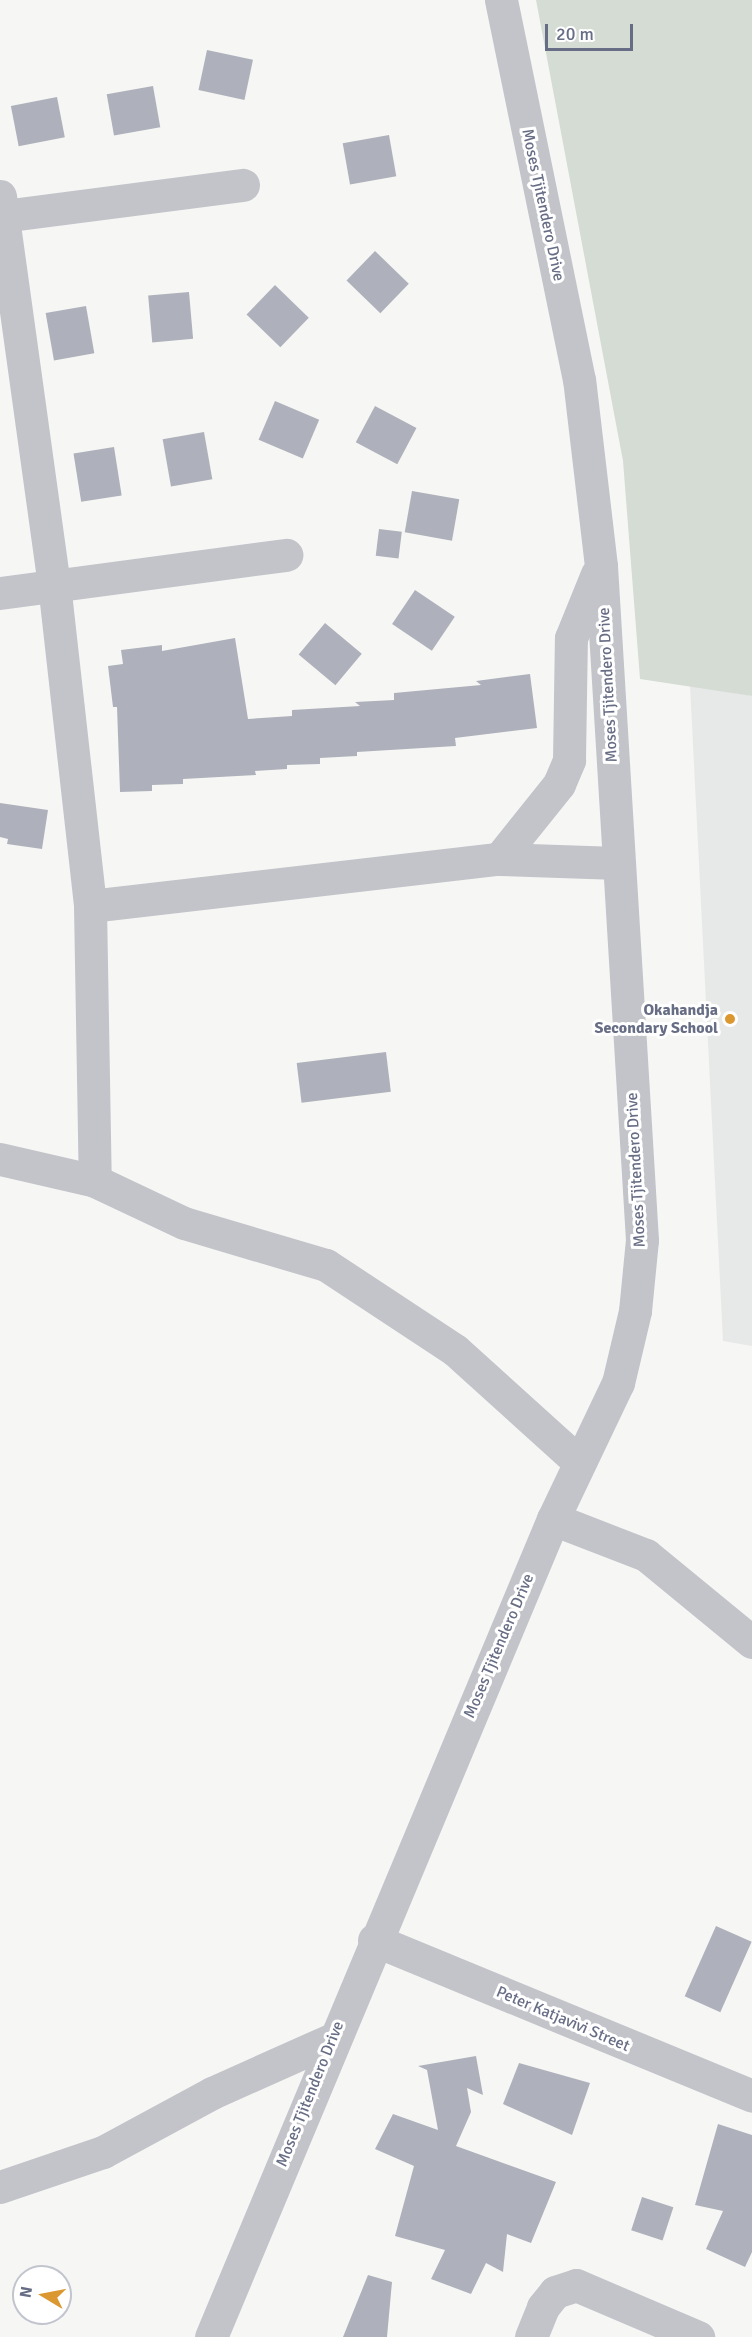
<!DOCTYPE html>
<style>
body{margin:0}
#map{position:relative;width:752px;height:2337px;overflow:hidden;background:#f6f7f4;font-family:Signika,sans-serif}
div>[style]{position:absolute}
.built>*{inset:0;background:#e7e8e8}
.green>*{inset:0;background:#d4dcd4}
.building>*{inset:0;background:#aeb1bb;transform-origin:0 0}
.minor>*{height:33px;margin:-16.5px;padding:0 16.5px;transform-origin:16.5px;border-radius:16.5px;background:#c3c4ca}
.dots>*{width:16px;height:16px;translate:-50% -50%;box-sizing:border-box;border:3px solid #fff;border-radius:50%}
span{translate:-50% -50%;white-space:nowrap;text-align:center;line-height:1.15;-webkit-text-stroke:6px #fff;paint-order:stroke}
.street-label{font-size:16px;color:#676d84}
.poi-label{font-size:16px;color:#676d84;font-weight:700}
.right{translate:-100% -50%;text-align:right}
.north{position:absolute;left:12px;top:2265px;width:60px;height:60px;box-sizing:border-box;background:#fff;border:2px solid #c2c5ce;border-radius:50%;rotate:280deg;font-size:16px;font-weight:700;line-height:24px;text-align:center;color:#676d84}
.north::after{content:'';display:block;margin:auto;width:21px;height:27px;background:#db9730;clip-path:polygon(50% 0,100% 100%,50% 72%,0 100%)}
.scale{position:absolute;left:545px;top:24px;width:88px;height:27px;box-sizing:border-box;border:3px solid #676d84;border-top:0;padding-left:8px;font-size:18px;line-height:21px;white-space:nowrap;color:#676d84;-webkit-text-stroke:4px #fff;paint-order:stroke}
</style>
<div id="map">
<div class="built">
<i style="clip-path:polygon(690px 685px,752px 696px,752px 1346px,723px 1341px)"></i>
</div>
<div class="green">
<i style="clip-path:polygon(536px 0,752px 0,752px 696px,640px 679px,623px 461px)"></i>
</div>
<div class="building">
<i style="left:207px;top:50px;width:47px;height:41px;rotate:12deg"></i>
<i style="left:153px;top:86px;width:42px;height:47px;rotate:80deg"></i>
<i style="left:57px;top:97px;width:41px;height:47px;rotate:79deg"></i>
<i style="left:389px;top:135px;width:42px;height:47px;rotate:80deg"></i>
<i style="left:375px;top:251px;width:47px;height:41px;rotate:44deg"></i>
<i style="left:275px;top:285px;width:47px;height:41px;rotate:44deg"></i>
<i style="left:189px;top:292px;width:47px;height:41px;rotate:85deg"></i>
<i style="left:86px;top:306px;width:48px;height:41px;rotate:80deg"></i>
<i style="left:275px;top:401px;width:48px;height:42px;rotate:23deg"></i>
<i style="left:375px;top:406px;width:47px;height:41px;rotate:28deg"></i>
<i style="left:204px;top:432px;width:48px;height:42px;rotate:80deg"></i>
<i style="left:114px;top:447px;width:49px;height:41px;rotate:81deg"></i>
<i style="left:412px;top:491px;width:48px;height:42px;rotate:10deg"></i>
<i style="left:379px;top:529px;width:23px;height:27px;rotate:7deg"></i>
<i style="left:415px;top:590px;width:48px;height:41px;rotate:34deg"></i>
<i style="left:325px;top:623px;width:48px;height:41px;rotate:40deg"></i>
<i style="clip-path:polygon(235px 638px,248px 719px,292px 716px,292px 710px,360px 706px,355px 702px,394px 700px,394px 693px,481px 685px,476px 681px,530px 674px,537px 728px,455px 738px,456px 746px,357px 752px,357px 756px,320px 758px,320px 764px,287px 765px,287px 769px,255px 771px,256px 775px,183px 779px,183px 784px,152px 785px,152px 791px,120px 792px,117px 707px,113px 707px,108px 666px,123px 664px,121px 650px,162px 645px,162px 651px)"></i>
<i style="clip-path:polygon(0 803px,48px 810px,42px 849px,7px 844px,8px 839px,0 837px)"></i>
<i style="left:386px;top:1052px;width:40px;height:90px;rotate:83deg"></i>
<i style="left:716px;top:1926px;width:39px;height:77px;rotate:24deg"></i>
<i style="clip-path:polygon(476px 2056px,483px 2095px,467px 2088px,471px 2112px,456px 2146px,556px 2182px,531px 2243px,507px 2234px,503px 2272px,486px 2263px,471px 2294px,431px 2279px,445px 2250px,395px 2236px,414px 2166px,375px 2149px,393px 2114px,438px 2130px,427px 2070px,418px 2066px)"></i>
<i style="clip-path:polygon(519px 2063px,590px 2083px,572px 2135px,503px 2104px)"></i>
<i style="clip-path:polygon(718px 2124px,752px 2135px,752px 2252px,745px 2267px,706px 2249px,723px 2211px,695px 2205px)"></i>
<i style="left:642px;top:2197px;width:33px;height:35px;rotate:18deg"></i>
<i style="clip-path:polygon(368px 2275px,392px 2282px,387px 2337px,343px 2337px)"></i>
</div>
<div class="minor">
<i style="left:0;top:196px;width:392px;rotate:82.1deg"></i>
<i style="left:54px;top:584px;width:324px;rotate:83.6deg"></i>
<i style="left:90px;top:906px;width:275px;rotate:89deg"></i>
<i style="left:3px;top:216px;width:242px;rotate:-7.4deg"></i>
<i style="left:0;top:593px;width:289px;rotate:-7.6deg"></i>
<i style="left:499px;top:859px;width:96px;rotate:-51.3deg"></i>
<i style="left:559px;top:784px;width:26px;rotate:-67deg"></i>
<i style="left:569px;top:760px;width:122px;rotate:-89.1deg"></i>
<i style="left:571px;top:638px;width:69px;rotate:-67.9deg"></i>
<i style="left:90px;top:906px;width:412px;rotate:-6.6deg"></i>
<i style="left:499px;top:859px;width:119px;rotate:1.9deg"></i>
<i style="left:0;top:1159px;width:98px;rotate:13deg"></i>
<i style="left:95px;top:1181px;width:98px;rotate:25.3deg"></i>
<i style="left:184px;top:1223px;width:148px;rotate:16.5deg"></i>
<i style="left:326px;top:1265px;width:154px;rotate:33.4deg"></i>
<i style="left:455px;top:1350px;width:167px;rotate:42.1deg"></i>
<i style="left:553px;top:1519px;width:100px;rotate:21.2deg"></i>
<i style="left:646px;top:1555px;width:137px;rotate:39.4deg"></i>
<i style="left:374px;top:1940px;width:409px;rotate:22.4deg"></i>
<i style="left:0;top:2187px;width:109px;rotate:-18.8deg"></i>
<i style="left:103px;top:2152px;width:124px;rotate:-28.4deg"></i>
<i style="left:212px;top:2093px;width:133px;rotate:-24.1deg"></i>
<i style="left:211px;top:2337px;width:887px;rotate:-67.31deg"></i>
<i style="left:553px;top:1519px;width:151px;rotate:-64.5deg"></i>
<i style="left:618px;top:1383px;width:74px;rotate:-76.7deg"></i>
<i style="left:635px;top:1311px;width:71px;rotate:-84.4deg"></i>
<i style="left:642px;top:1240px;width:675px;rotate:-93.48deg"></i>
<i style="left:601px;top:566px;width:187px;rotate:-96.7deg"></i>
<i style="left:579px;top:380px;width:388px;rotate:-101.6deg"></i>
<i style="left:531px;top:2337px;width:32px;rotate:-68deg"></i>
<i style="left:543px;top:2307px;width:19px;rotate:-51deg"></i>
<i style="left:555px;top:2292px;width:22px;rotate:-18deg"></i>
<i style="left:576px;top:2285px;width:133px;rotate:23.1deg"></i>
</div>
<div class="dots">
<i style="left:730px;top:1019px;background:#db9730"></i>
</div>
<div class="street-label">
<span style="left:543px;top:205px;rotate:78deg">Moses Tjitendero Drive</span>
<span style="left:608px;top:685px;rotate:-93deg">Moses Tjitendero Drive</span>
<span style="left:636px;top:1170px;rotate:-93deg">Moses Tjitendero Drive</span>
<span style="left:499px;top:1646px;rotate:-67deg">Moses Tjitendero Drive</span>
<span style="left:563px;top:2019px;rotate:23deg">Peter Katjavivi Street</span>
<span style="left:310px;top:2094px;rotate:-68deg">Moses Tjitendero Drive</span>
</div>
<div class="poi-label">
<span class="right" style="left:718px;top:1019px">Okahandja<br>Secondary School</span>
</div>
<div class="north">N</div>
<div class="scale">20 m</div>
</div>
